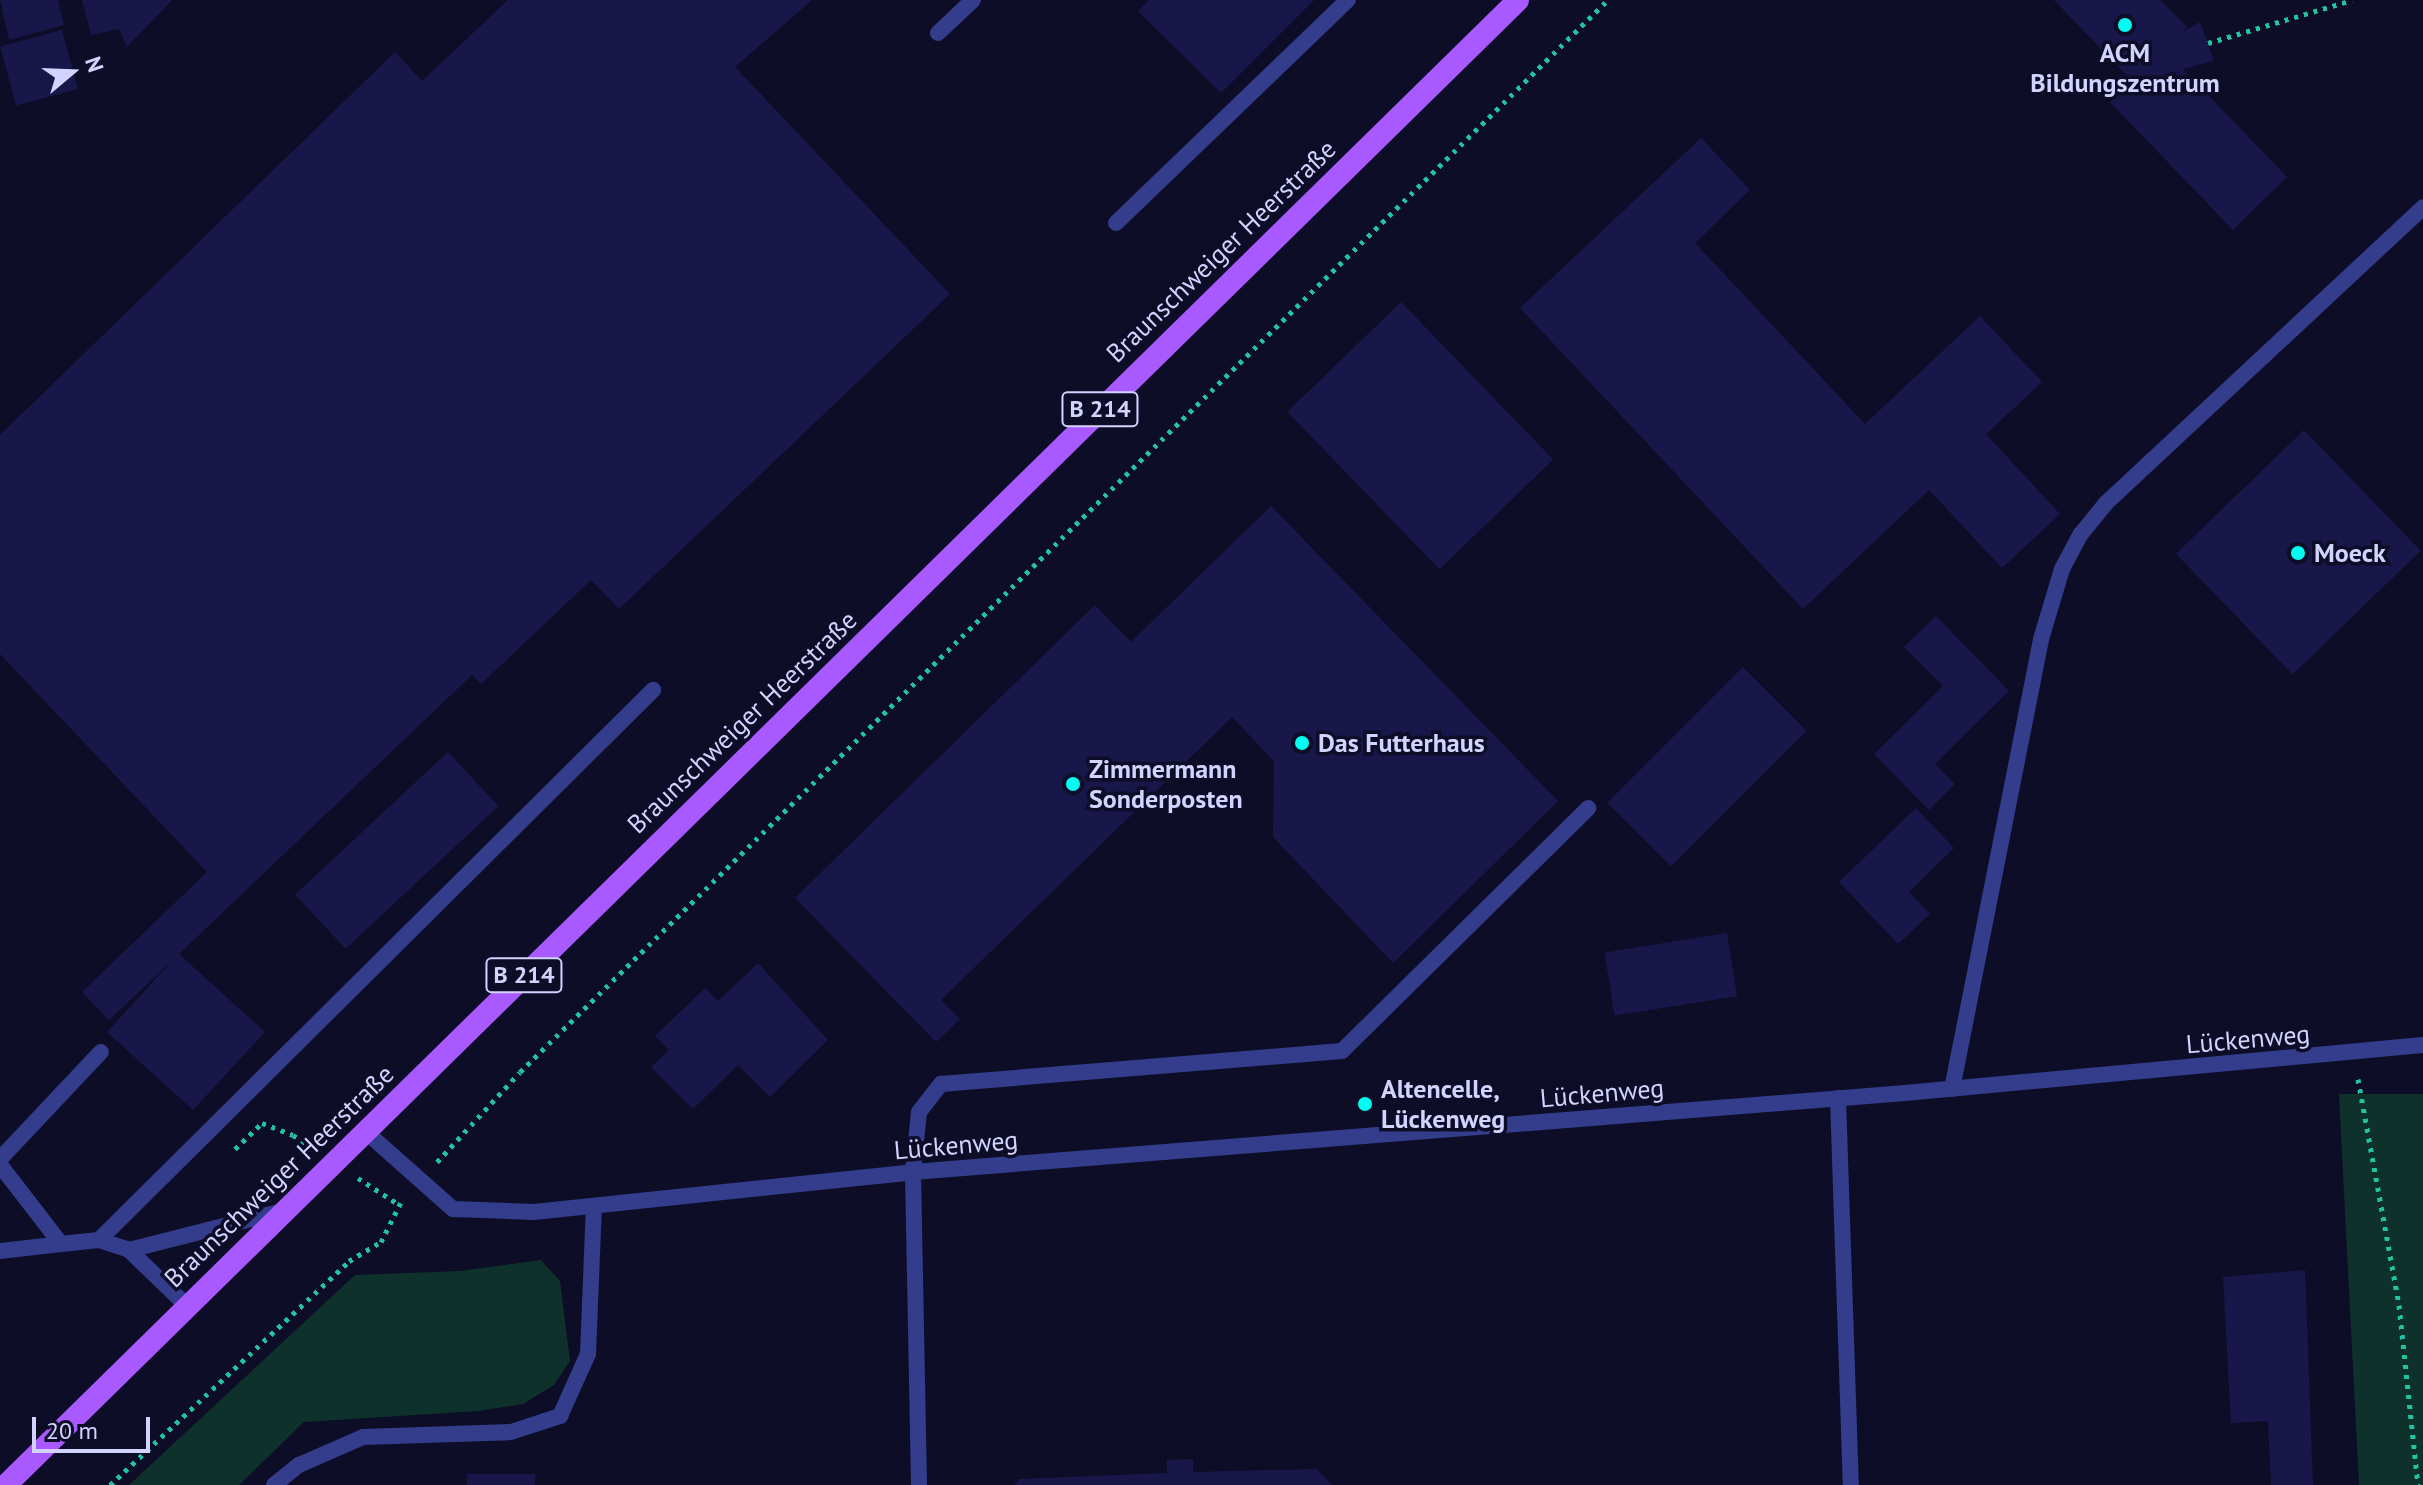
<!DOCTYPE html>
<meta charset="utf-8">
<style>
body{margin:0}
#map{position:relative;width:2423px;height:1485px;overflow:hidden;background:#0d0d27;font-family:"PT Sans",sans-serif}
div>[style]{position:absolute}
.green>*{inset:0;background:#0f312b}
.building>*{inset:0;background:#19174a;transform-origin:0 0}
.path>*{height:5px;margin-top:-2.5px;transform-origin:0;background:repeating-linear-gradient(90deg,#22c3a1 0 4px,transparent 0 10px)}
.service>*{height:16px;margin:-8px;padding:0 8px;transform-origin:8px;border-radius:8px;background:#333d8b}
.minor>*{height:16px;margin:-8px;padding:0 8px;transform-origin:8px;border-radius:8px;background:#333d8b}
.primary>*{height:22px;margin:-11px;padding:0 11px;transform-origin:11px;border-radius:11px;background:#a859ff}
.dots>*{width:22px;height:22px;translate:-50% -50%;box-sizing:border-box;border:4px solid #0d0d27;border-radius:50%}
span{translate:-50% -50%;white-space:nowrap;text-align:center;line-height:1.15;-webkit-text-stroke:7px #0d0d27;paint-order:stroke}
.shield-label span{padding:2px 6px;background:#0d0d27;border:2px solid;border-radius:6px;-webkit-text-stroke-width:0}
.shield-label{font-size:24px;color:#d2d4ff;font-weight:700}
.poi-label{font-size:26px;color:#d2d4ff;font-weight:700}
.left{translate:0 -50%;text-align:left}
.street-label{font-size:26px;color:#d2d4ff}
.north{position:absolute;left:32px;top:32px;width:80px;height:80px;-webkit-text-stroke:6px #0d0d27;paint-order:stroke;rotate:71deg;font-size:22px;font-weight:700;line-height:32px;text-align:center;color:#d2d4ff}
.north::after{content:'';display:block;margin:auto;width:28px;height:36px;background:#d2d4ff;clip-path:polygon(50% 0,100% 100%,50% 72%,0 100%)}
.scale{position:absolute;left:32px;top:1417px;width:118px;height:36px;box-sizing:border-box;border:4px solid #d2d4ff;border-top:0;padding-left:10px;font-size:24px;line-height:28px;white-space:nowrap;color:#d2d4ff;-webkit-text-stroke:6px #0d0d27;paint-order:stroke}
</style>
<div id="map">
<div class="green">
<i style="clip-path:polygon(2339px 1094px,2423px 1094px,2423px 1485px,2359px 1485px)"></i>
<i style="clip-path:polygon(541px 1260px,560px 1281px,570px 1361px,554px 1385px,523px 1404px,479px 1411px,304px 1422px,239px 1485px,129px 1485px,355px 1275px,460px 1271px)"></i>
</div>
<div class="building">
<i style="clip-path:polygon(0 0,58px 0,64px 25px,9px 40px)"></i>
<i style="clip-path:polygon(82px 0,172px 0,127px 47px,119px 29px,91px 35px)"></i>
<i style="clip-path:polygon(508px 0,812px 0,735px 67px,950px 294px,619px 609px,591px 580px,481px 684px,472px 675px,179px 954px,265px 1032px,193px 1110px,107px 1032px,173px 960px,109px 1020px,82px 992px,207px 872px,0 654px,0 435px,395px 52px,422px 81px)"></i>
<i style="clip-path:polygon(1149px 0,1314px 0,1221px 93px,1138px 11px)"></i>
<i style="clip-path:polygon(2054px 0,2160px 0,2187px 27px,2181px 33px,2200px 22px,2214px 61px,2183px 69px,2287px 177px,2233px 230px,2110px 102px,2132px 81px)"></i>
<i style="left:62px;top:30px;width:61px;height:64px;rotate:75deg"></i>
<i style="clip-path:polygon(1701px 138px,1750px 190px,1695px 243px,1865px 424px,1980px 316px,2042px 382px,1986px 434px,2060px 514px,2002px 568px,1929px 490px,1803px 609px,1520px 308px)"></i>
<i style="left:1401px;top:302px;width:219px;height:158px;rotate:46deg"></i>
<i style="left:2304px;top:430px;width:168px;height:178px;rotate:46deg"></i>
<i style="clip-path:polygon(1271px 506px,1558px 801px,1393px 963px,1273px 837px,1274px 761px,1232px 717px,941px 1000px,960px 1019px,936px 1042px,795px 898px,1095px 605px,1131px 642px)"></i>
<i style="clip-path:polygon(1936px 616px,2009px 691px,1935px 764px,1955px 784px,1929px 810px,1874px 754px,1943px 686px,1904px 647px)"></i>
<i style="left:1743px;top:667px;width:90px;height:192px;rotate:45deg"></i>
<i style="left:448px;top:752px;width:74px;height:209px;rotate:47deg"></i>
<i style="clip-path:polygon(1916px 808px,1954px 848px,1909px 892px,1930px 914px,1898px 944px,1839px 882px)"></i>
<i style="left:1727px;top:933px;width:64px;height:124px;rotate:81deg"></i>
<i style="clip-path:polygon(758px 963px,828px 1040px,770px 1097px,738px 1065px,693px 1109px,651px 1067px,669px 1050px,655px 1036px,705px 988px,718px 1001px)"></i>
<i style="clip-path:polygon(2305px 1270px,2313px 1485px,2271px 1485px,2268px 1421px,2231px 1423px,2223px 1277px)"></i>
<i style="clip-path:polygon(1193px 1459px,1193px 1472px,1317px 1469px,1332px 1485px,1015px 1485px,1019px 1479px,1167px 1473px,1167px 1460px)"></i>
<i style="left:535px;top:1474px;width:11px;height:68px;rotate:90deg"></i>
</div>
<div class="path">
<i style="left:2208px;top:43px;width:150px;rotate:-16.6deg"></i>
<i style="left:2358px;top:1079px;width:230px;rotate:79.7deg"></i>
<i style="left:2399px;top:1305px;width:181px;rotate:84deg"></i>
<i style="left:235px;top:1149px;width:37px;rotate:-44deg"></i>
<i style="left:262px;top:1123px;width:33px;rotate:21deg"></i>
<i style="left:293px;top:1135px;width:20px;rotate:33deg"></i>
<i style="left:437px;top:1162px;width:122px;rotate:-47.3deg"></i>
<i style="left:520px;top:1072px;width:1527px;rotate:-44.58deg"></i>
<i style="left:358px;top:1178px;width:48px;rotate:33deg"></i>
<i style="left:110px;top:1485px;width:328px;rotate:-43.1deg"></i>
<i style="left:349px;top:1261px;width:37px;rotate:-31deg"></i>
<i style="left:381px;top:1242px;width:49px;rotate:-63.4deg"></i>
</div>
<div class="service">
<i style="left:938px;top:33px;width:48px;rotate:-43.3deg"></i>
<i style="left:1116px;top:223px;width:322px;rotate:-43.9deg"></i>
<i style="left:1952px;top:1089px;width:459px;rotate:-78.8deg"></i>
<i style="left:2041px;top:639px;width:73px;rotate:-73.3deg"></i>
<i style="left:2062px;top:569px;width:40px;rotate:-62deg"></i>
<i style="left:2081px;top:534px;width:38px;rotate:-51deg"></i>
<i style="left:2105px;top:504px;width:435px;rotate:-43deg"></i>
<i style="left:1838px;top:1098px;width:387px;rotate:88.1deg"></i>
<i style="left:0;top:1159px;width:147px;rotate:-46.7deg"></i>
<i style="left:0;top:1165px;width:100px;rotate:52.3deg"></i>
<i style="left:61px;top:1244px;width:38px;rotate:-6deg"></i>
<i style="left:99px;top:1240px;width:32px;rotate:18deg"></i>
<i style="left:129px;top:1250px;width:81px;rotate:44deg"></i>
<i style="left:99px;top:1240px;width:781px;rotate:-44.79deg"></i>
<i style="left:129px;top:1250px;width:159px;rotate:-14.2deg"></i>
<i style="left:0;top:1251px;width:61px;rotate:-6.5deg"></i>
<i style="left:274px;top:1485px;width:32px;rotate:-39deg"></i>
<i style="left:299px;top:1465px;width:70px;rotate:-23.6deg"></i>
<i style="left:363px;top:1437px;width:148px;rotate:-1.9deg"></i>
<i style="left:511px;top:1432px;width:52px;rotate:-18.1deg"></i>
<i style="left:560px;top:1416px;width:68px;rotate:-65.7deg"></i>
<i style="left:588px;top:1354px;width:148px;rotate:-87.7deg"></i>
<i style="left:919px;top:1485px;width:313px;rotate:-91.1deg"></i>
<i style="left:913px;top:1172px;width:60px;rotate:-84.3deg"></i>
<i style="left:919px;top:1112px;width:36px;rotate:-52deg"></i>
<i style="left:941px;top:1084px;width:402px;rotate:-4.7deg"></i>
<i style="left:1342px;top:1051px;width:346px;rotate:-44.6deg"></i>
</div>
<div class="minor">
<i style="left:365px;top:1131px;width:118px;rotate:41.6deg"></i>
<i style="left:453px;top:1209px;width:81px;rotate:2.1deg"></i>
<i style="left:534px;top:1212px;width:381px;rotate:-6deg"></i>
<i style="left:913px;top:1172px;width:995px;rotate:-4.55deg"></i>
<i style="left:1905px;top:1093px;width:520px;rotate:-5.29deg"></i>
</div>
<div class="primary">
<i style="left:6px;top:1485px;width:2119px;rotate:-44.48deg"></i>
</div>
<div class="dots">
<i style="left:2125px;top:25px;background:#00fdf1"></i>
<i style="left:2298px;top:553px;background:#00fdf1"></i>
<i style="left:1302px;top:743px;background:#00fdf1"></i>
<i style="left:1073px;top:784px;background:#00fdf1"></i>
<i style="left:1365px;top:1104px;background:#00fdf1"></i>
</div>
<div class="shield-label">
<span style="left:1100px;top:409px">B 214</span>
<span style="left:524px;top:975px">B 214</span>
</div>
<div class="poi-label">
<span style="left:2125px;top:68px">ACM<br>Bildungszentrum</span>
<span class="left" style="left:2314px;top:553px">Moeck</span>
<span class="left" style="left:1318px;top:743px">Das Futterhaus</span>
<span class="left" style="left:1089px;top:784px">Zimmermann<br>Sonderposten</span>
<span class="left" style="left:1381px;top:1104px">Altencelle,<br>Lückenweg</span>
</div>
<div class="street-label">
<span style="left:1221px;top:251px;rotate:-44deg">Braunschweiger Heerstraße</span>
<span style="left:742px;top:722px;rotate:-44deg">Braunschweiger Heerstraße</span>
<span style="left:2248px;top:1039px;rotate:-5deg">Lückenweg</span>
<span style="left:1602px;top:1093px;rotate:-5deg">Lückenweg</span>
<span style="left:956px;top:1145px;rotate:-5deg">Lückenweg</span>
<span style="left:279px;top:1176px;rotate:-44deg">Braunschweiger Heerstraße</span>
</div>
<div class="north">N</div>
<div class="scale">20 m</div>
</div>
